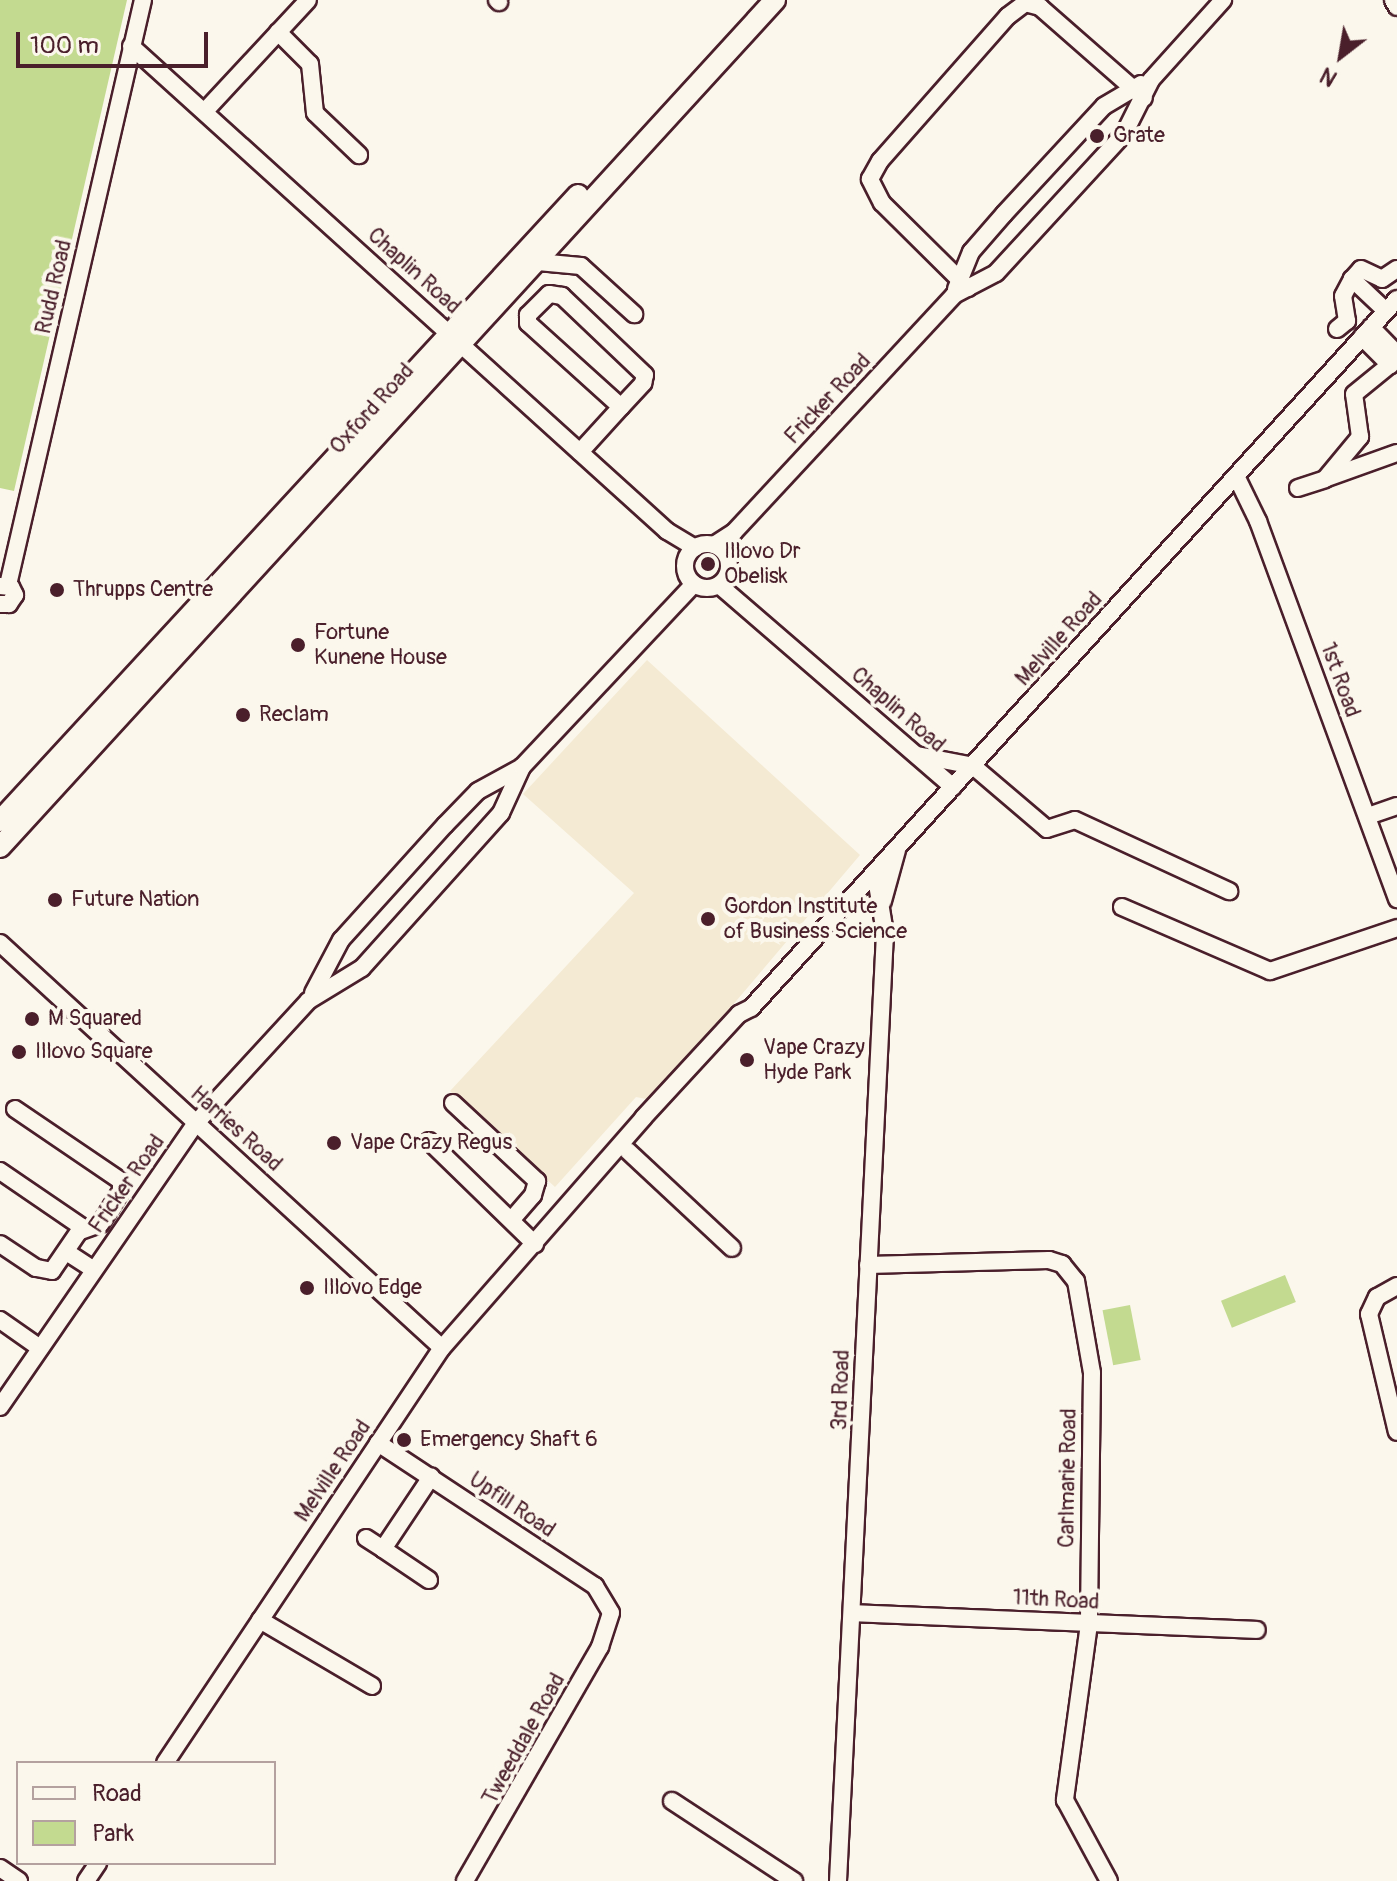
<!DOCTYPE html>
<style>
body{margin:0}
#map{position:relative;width:1397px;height:1881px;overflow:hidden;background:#fbf7ec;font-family:Pangolin,sans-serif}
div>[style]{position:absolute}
.built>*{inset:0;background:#f4ead3}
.green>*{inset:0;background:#c3da90;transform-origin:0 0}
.roads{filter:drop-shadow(2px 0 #4a1f2b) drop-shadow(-2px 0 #4a1f2b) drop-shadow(0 2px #4a1f2b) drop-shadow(0 -2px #4a1f2b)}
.minor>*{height:16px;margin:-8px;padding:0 8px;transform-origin:8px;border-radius:8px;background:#fbf7ec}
.minor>.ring{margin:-8px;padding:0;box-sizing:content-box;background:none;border:16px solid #fbf7ec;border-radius:50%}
.major>*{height:20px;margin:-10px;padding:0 10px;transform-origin:10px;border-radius:10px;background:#fbf7ec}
.dots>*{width:22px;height:22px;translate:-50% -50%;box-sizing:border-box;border:4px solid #fbf7ec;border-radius:50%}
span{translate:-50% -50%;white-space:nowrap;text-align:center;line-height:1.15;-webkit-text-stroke:8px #fbf7ec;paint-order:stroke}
.poi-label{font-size:22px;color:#4a1f2b}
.left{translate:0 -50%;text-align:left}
.street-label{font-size:22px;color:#4a1f2b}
.legend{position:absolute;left:16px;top:1761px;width:260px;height:104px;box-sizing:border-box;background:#fbf7ec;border:2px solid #b4a19f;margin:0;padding:10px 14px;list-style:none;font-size:24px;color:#4a1f2b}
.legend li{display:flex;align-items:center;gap:16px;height:40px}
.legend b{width:40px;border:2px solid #b4a19f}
.north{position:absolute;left:1301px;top:16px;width:80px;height:80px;-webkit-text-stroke:6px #fbf7ec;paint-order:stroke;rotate:211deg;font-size:22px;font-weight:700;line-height:32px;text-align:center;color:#4a1f2b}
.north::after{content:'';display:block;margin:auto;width:28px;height:36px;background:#4a1f2b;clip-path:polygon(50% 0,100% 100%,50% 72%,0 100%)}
.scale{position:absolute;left:16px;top:32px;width:192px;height:36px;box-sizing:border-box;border:4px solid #4a1f2b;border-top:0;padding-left:10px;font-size:24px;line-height:28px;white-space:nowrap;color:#4a1f2b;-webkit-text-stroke:6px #fbf7ec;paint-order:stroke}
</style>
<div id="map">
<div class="built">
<i style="clip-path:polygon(647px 660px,860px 855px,720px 1020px,646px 1099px,636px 1097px,555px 1187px,450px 1091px,634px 893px,523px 794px)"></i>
</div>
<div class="green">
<i style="clip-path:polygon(0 0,127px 0,14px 491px,0 488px)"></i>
<i style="left:1285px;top:1275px;width:29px;height:69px;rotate:68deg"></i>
<i style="left:1130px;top:1305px;width:56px;height:28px;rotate:79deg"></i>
</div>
<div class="roads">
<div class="minor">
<i style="left:497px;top:0;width:3px;rotate:45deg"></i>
<i style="left:1393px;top:0;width:8px;rotate:60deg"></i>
<i style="left:278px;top:32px;width:45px;rotate:45deg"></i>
<i style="left:310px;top:64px;width:49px;rotate:84.2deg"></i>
<i style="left:315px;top:113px;width:61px;rotate:43.7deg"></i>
<i style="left:131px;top:46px;width:723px;rotate:42.14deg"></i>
<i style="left:667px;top:531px;width:33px;rotate:31deg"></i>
<i style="left:205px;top:111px;width:151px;rotate:-47.1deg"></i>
<i style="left:538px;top:262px;width:43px;rotate:5.3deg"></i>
<i style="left:581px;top:266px;width:72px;rotate:42.2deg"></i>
<i style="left:968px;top:288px;width:121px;rotate:-135.3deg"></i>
<i style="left:882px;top:203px;width:27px;rotate:-117deg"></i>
<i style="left:870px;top:179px;width:21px;rotate:-61deg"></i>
<i style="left:880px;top:161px;width:193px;rotate:-48.6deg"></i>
<i style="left:1008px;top:16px;width:21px;rotate:-37deg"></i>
<i style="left:1025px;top:3px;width:16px;rotate:15deg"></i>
<i style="left:1040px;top:7px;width:138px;rotate:41.2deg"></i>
<i style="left:956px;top:289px;width:40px;rotate:-68deg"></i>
<i style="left:971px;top:252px;width:50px;rotate:-49deg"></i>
<i style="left:1004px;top:214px;width:147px;rotate:-47.2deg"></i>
<i style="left:1104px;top:106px;width:43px;rotate:-30.7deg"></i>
<i style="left:1386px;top:311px;width:47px;rotate:-136.7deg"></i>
<i style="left:1352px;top:279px;width:13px;rotate:-48deg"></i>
<i style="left:1361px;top:269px;width:23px;rotate:25deg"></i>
<i style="left:1382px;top:279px;width:18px;rotate:-34deg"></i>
<i style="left:1371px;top:327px;width:37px;rotate:46deg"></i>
<i style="left:1337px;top:329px;width:13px;rotate:-39deg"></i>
<i style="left:1347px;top:321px;width:25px;rotate:-99deg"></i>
<i style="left:1343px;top:296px;width:19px;rotate:-62deg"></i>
<i style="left:1362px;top:337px;width:40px;rotate:45deg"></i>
<i style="left:580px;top:452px;width:61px;rotate:-47.7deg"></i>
<i style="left:621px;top:407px;width:33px;rotate:-47deg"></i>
<i style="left:643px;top:383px;width:8px;rotate:-76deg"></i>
<i style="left:645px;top:375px;width:115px;rotate:-136.4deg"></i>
<i style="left:562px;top:296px;width:13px;rotate:-171deg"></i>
<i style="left:549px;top:294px;width:30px;rotate:135deg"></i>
<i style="left:528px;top:315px;width:8px;rotate:90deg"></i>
<i style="left:528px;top:323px;width:125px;rotate:42.1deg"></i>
<i style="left:1237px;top:478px;width:48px;rotate:64deg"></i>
<i style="left:1258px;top:521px;width:403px;rotate:69.8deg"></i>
<i style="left:1327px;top:478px;width:74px;rotate:-19.7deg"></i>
<i style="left:1298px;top:488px;width:28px;rotate:-18deg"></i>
<i style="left:1325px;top:479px;width:55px;rotate:-50.2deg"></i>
<i style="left:1360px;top:437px;width:43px;rotate:-97.9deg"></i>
<i style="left:1354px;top:394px;width:55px;rotate:-39.1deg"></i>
<i class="ring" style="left:685px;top:544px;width:28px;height:28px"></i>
<i style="left:714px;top:545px;width:24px;rotate:-33deg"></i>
<i style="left:734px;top:532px;width:323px;rotate:-47.1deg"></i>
<i style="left:954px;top:295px;width:47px;rotate:-27.6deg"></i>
<i style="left:996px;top:273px;width:189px;rotate:-47.4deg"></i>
<i style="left:1124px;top:134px;width:60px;rotate:-63.4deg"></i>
<i style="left:1151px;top:80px;width:108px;rotate:-48deg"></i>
<i style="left:8px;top:585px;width:600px;rotate:-77.01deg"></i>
<i style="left:719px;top:585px;width:309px;rotate:40.8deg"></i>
<i style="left:0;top:586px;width:11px;rotate:5deg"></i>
<i style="left:11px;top:587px;width:9px;rotate:63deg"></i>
<i style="left:15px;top:595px;width:11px;rotate:124deg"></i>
<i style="left:9px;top:604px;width:9px;rotate:180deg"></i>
<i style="left:917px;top:755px;width:57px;rotate:11.1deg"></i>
<i style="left:973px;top:766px;width:97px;rotate:40.4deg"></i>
<i style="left:1047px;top:829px;width:29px;rotate:-18deg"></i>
<i style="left:1075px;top:820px;width:170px;rotate:24.8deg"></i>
<i style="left:1368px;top:816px;width:31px;rotate:-19deg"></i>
<i style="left:883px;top:901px;width:53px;rotate:-74.6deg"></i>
<i style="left:1122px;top:907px;width:161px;rotate:23.4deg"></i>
<i style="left:1270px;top:971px;width:134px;rotate:-18.7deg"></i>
<i style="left:0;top:943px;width:599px;rotate:42.5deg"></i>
<i style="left:313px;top:993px;width:60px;rotate:-62.2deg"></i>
<i style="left:341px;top:940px;width:155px;rotate:-47.9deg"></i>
<i style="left:445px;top:825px;width:47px;rotate:-45.9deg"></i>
<i style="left:478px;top:791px;width:50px;rotate:-28.6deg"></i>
<i style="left:453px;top:1103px;width:115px;rotate:42.9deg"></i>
<i style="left:537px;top:1181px;width:15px;rotate:106deg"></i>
<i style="left:533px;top:1195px;width:33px;rotate:131deg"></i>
<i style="left:15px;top:1109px;width:128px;rotate:34.2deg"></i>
<i style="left:121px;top:1181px;width:10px;rotate:90deg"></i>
<i style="left:121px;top:1191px;width:39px;rotate:122deg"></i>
<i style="left:100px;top:1224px;width:20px;rotate:160deg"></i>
<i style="left:429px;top:1141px;width:148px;rotate:44.2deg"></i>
<i style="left:628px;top:1151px;width:142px;rotate:43deg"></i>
<i style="left:0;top:1171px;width:99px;rotate:34.3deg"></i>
<i style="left:82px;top:1227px;width:53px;rotate:124.3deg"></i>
<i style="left:52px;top:1271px;width:16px;rotate:-169deg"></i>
<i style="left:36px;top:1268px;width:43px;rotate:-146.3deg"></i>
<i style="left:68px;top:1253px;width:31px;rotate:33deg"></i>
<i style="left:868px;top:1265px;width:181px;rotate:-1.6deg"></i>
<i style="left:1049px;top:1260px;width:14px;rotate:17deg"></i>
<i style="left:1062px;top:1264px;width:22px;rotate:51deg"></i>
<i style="left:1076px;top:1281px;width:93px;rotate:80.1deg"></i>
<i style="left:1092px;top:1373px;width:251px;rotate:90.7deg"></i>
<i style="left:1089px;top:1624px;width:178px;rotate:97.8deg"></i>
<i style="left:1065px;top:1800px;width:92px;rotate:61.5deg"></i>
<i style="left:1397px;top:1286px;width:23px;rotate:151deg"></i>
<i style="left:1377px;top:1297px;width:19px;rotate:115deg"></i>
<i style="left:1369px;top:1314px;width:121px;rotate:76.7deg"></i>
<i style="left:0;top:1320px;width:49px;rotate:35deg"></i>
<i style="left:0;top:1407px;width:345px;rotate:-55.4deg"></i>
<i style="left:196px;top:1123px;width:166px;rotate:-47.4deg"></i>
<i style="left:308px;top:1001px;width:63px;rotate:-31.4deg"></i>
<i style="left:362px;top:968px;width:208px;rotate:-48.1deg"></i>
<i style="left:501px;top:813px;width:51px;rotate:-65.5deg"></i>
<i style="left:522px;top:767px;width:251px;rotate:-46.8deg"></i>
<i style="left:378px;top:1443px;width:260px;rotate:33.4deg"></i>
<i style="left:595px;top:1586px;width:31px;rotate:59deg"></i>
<i style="left:611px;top:1613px;width:36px;rotate:108deg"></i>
<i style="left:600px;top:1647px;width:270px;rotate:120deg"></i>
<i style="left:366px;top:1538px;width:20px;rotate:33deg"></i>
<i style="left:429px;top:1580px;width:55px;rotate:-146deg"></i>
<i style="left:383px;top:1549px;width:87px;rotate:-56.3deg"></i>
<i style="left:852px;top:1613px;width:405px;rotate:2.4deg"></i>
<i style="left:260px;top:1620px;width:130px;rotate:30.5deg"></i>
<i style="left:165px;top:1763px;width:499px;rotate:-56.3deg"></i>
<i style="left:442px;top:1348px;width:305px;rotate:-48.8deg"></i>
<i style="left:643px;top:1118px;width:142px;rotate:-47.3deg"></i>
<i style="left:739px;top:1014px;width:13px;rotate:-27deg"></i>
<i style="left:751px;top:1008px;width:959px;rotate:-47.66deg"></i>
<i style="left:672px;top:1801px;width:146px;rotate:33.3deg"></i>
<i style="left:0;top:1868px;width:23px;rotate:34deg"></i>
<i style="left:86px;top:1881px;width:22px;rotate:-56deg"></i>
<i style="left:838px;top:1881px;width:949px;rotate:-87.16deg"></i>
<i style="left:885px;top:933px;width:62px;rotate:-99.3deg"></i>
</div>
<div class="major">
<i style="left:0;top:821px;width:852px;rotate:-47.28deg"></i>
<i style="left:0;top:847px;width:1148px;rotate:-47.54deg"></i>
</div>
</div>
<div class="dots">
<i style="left:1097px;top:136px;background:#4a1f2b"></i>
<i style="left:708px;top:564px;background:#4a1f2b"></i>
<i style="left:57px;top:590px;background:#4a1f2b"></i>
<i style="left:298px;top:645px;background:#4a1f2b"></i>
<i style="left:243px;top:715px;background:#4a1f2b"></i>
<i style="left:55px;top:900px;background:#4a1f2b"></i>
<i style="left:708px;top:919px;background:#4a1f2b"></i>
<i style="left:32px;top:1019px;background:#4a1f2b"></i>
<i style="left:19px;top:1052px;background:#4a1f2b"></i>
<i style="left:747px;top:1060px;background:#4a1f2b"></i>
<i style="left:334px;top:1143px;background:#4a1f2b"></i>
<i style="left:307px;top:1288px;background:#4a1f2b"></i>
<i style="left:404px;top:1440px;background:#4a1f2b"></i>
</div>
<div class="poi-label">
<span class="left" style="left:1113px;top:136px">Grate</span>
<span class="left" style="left:724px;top:564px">Illovo Dr<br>Obelisk</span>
<span class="left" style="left:73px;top:590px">Thrupps Centre</span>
<span class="left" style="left:314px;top:645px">Fortune<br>Kunene House</span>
<span class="left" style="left:259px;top:715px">Reclam</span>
<span class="left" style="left:71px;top:900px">Future Nation</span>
<span class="left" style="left:724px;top:919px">Gordon Institute<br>of Business Science</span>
<span class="left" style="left:48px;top:1019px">M Squared</span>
<span class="left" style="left:763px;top:1060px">Vape Crazy<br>Hyde Park</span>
<span class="left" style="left:35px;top:1052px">Illovo Square</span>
<span class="left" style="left:350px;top:1143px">Vape Crazy Regus</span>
<span class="left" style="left:323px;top:1288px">Illovo Edge</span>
<span class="left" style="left:420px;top:1440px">Emergency Shaft 6</span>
</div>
<div class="street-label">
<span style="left:414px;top:271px;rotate:42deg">Chaplin Road</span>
<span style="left:54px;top:287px;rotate:-77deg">Rudd Road</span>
<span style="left:828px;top:399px;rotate:-47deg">Fricker Road</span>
<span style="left:372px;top:409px;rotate:-48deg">Oxford Road</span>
<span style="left:1059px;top:639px;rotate:-48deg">Melville Road</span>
<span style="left:1340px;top:680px;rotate:70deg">1st Road</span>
<span style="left:898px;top:710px;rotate:41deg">Chaplin Road</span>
<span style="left:236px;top:1129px;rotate:42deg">Harries Road</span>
<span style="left:127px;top:1184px;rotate:-55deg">Fricker Road</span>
<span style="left:841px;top:1390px;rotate:-88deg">3rd Road</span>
<span style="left:333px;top:1471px;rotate:-56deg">Melville Road</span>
<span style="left:1068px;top:1478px;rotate:-89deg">Carlmarie Road</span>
<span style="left:512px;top:1505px;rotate:34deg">Upfill Road</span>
<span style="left:1056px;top:1600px;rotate:3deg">11th Road</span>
<span style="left:524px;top:1739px;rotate:-61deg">Tweeddale Road</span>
</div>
<ul class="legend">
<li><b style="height:10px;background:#fbf7ec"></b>Road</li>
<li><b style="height:22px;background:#c3da90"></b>Park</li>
</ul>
<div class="north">N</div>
<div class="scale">100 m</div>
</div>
